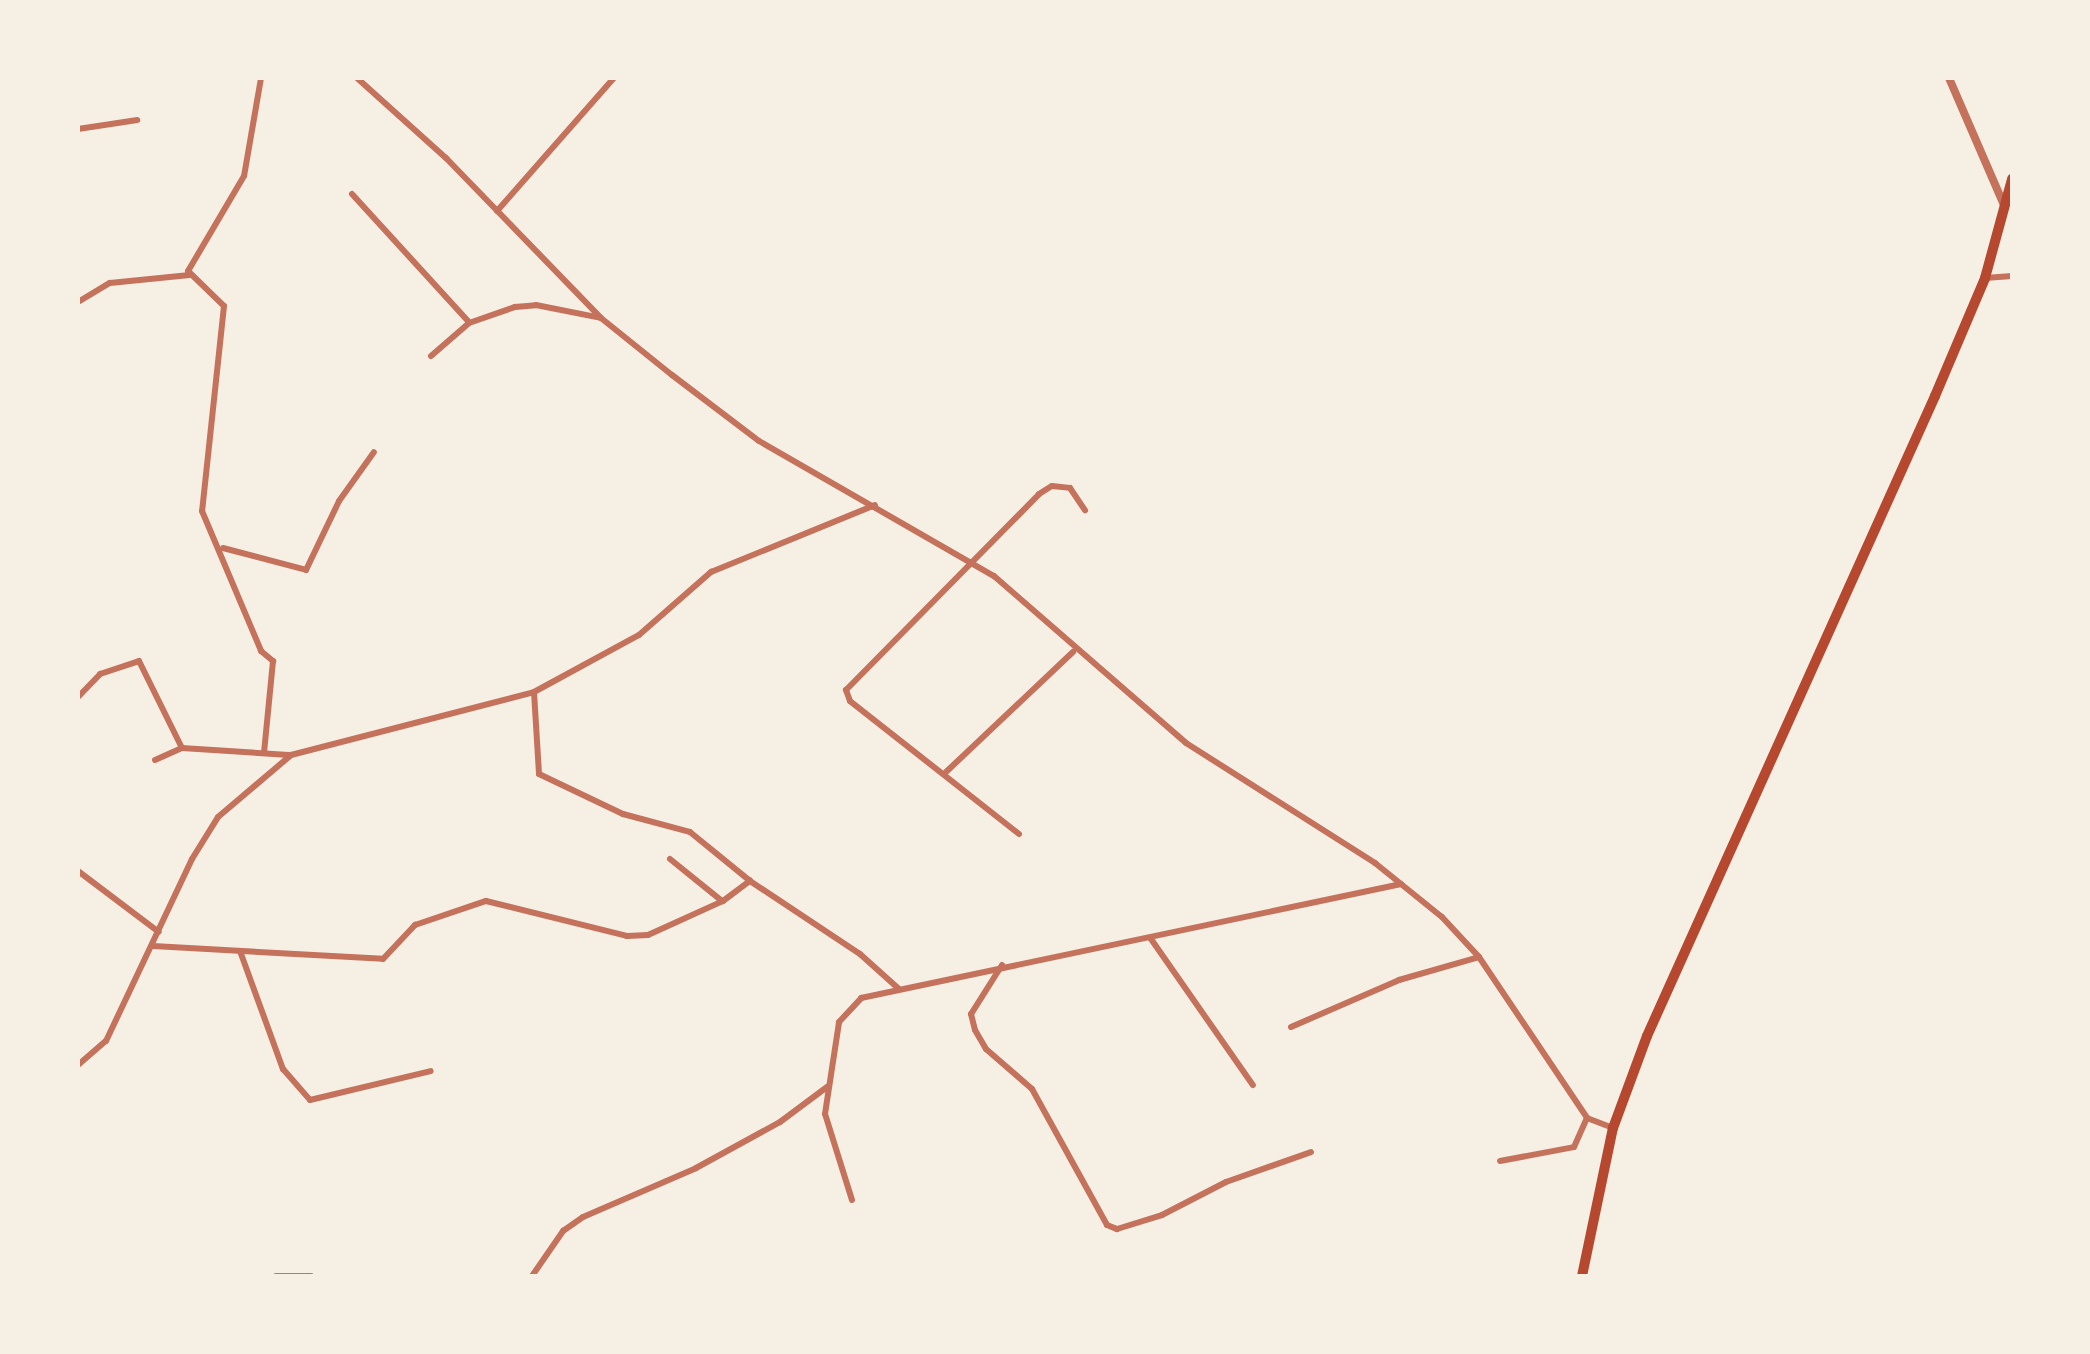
<!DOCTYPE html>
<style>
body{margin:0}
#map{position:relative;width:2090px;height:1354px;overflow:hidden;background:#f6efe4;font-family:Quicksand,sans-serif}
div>[style]{position:absolute}
.minor>*{height:6px;margin:-3px;padding:0 3px;transform-origin:3px;border-radius:3px;background:#c5725c}
.tertiary>*{height:8px;margin:-4px;padding:0 4px;transform-origin:4px;border-radius:4px;background:#c5725c}
.trunk>*{height:10px;margin:-5px;padding:0 5px;transform-origin:5px;border-radius:5px;background:#b5482f}
span{translate:-50% -50%;white-space:nowrap;text-align:center;line-height:1.15;-webkit-text-stroke:8px #f6efe4;paint-order:stroke}
.frame{position:absolute;inset:0;border:80px solid #f6efe4;pointer-events:none}
</style>
<div id="map">
<div class="minor">
<i style="left:261px;top:78px;width:99px;rotate:99.8deg"></i>
<i style="left:244px;top:176px;width:110px;rotate:120.5deg"></i>
<i style="left:188px;top:271px;width:50px;rotate:44.2deg"></i>
<i style="left:224px;top:306px;width:206px;rotate:96.1deg"></i>
<i style="left:202px;top:511px;width:152px;rotate:67.1deg"></i>
<i style="left:261px;top:651px;width:16px;rotate:40deg"></i>
<i style="left:273px;top:661px;width:91px;rotate:95.6deg"></i>
<i style="left:357px;top:78px;width:120px;rotate:42deg"></i>
<i style="left:446px;top:158px;width:223px;rotate:45.9deg"></i>
<i style="left:601px;top:318px;width:91px;rotate:38.8deg"></i>
<i style="left:672px;top:375px;width:109px;rotate:37.2deg"></i>
<i style="left:759px;top:441px;width:271px;rotate:29.9deg"></i>
<i style="left:994px;top:576px;width:254px;rotate:41deg"></i>
<i style="left:1186px;top:743px;width:224px;rotate:32.4deg"></i>
<i style="left:1375px;top:863px;width:86px;rotate:38.9deg"></i>
<i style="left:1442px;top:917px;width:54px;rotate:47.2deg"></i>
<i style="left:1479px;top:957px;width:194px;rotate:56.1deg"></i>
<i style="left:1587px;top:1118px;width:28px;rotate:21deg"></i>
<i style="left:78px;top:129px;width:60px;rotate:-8.7deg"></i>
<i style="left:352px;top:194px;width:173px;rotate:47.6deg"></i>
<i style="left:497px;top:211px;width:177px;rotate:-48.7deg"></i>
<i style="left:1985px;top:278px;width:27px;rotate:-4deg"></i>
<i style="left:78px;top:302px;width:37px;rotate:-31deg"></i>
<i style="left:110px;top:283px;width:80px;rotate:-5.7deg"></i>
<i style="left:431px;top:356px;width:50px;rotate:-41deg"></i>
<i style="left:469px;top:323px;width:49px;rotate:-19.2deg"></i>
<i style="left:515px;top:307px;width:21px;rotate:-5deg"></i>
<i style="left:536px;top:305px;width:66px;rotate:11.3deg"></i>
<i style="left:223px;top:548px;width:86px;rotate:14.8deg"></i>
<i style="left:306px;top:570px;width:76px;rotate:-64.4deg"></i>
<i style="left:339px;top:501px;width:60px;rotate:-54.5deg"></i>
<i style="left:534px;top:692px;width:82px;rotate:86.5deg"></i>
<i style="left:539px;top:774px;width:93px;rotate:25.5deg"></i>
<i style="left:623px;top:814px;width:69px;rotate:15deg"></i>
<i style="left:690px;top:832px;width:77px;rotate:39.2deg"></i>
<i style="left:78px;top:697px;width:32px;rotate:-46deg"></i>
<i style="left:100px;top:674px;width:41px;rotate:-18.4deg"></i>
<i style="left:139px;top:661px;width:97px;rotate:63.7deg"></i>
<i style="left:182px;top:748px;width:107px;rotate:3.7deg"></i>
<i style="left:155px;top:760px;width:30px;rotate:-24deg"></i>
<i style="left:946px;top:772px;width:175px;rotate:-43.4deg"></i>
<i style="left:1019px;top:834px;width:215px;rotate:-141.8deg"></i>
<i style="left:850px;top:701px;width:12px;rotate:-110deg"></i>
<i style="left:846px;top:690px;width:275px;rotate:-45.4deg"></i>
<i style="left:1039px;top:494px;width:15px;rotate:-32deg"></i>
<i style="left:1052px;top:486px;width:18px;rotate:6deg"></i>
<i style="left:1070px;top:488px;width:27px;rotate:56deg"></i>
<i style="left:670px;top:859px;width:67px;rotate:38.9deg"></i>
<i style="left:78px;top:871px;width:101px;rotate:37deg"></i>
<i style="left:1151px;top:939px;width:178px;rotate:55.1deg"></i>
<i style="left:153px;top:946px;width:230px;rotate:3.2deg"></i>
<i style="left:383px;top:959px;width:47px;rotate:-46.7deg"></i>
<i style="left:415px;top:925px;width:75px;rotate:-18.7deg"></i>
<i style="left:486px;top:901px;width:145px;rotate:13.9deg"></i>
<i style="left:627px;top:936px;width:21px;rotate:-3deg"></i>
<i style="left:648px;top:935px;width:82px;rotate:-24.4deg"></i>
<i style="left:723px;top:901px;width:34px;rotate:-37deg"></i>
<i style="left:750px;top:881px;width:132px;rotate:33.6deg"></i>
<i style="left:860px;top:954px;width:52px;rotate:41.9deg"></i>
<i style="left:240px;top:951px;width:126px;rotate:70deg"></i>
<i style="left:283px;top:1069px;width:41px;rotate:48.9deg"></i>
<i style="left:310px;top:1100px;width:124px;rotate:-13.5deg"></i>
<i style="left:1002px;top:965px;width:58px;rotate:122.3deg"></i>
<i style="left:971px;top:1014px;width:16px;rotate:76deg"></i>
<i style="left:975px;top:1030px;width:22px;rotate:60deg"></i>
<i style="left:986px;top:1049px;width:61px;rotate:41deg"></i>
<i style="left:1032px;top:1089px;width:155px;rotate:61.1deg"></i>
<i style="left:1107px;top:1225px;width:11px;rotate:22deg"></i>
<i style="left:1117px;top:1229px;width:47px;rotate:-17.3deg"></i>
<i style="left:1162px;top:1215px;width:72px;rotate:-27.3deg"></i>
<i style="left:1226px;top:1182px;width:90px;rotate:-19.4deg"></i>
<i style="left:1291px;top:1027px;width:118px;rotate:-23.5deg"></i>
<i style="left:1399px;top:980px;width:83px;rotate:-16deg"></i>
<i style="left:78px;top:1065px;width:37px;rotate:-41deg"></i>
<i style="left:106px;top:1041px;width:201px;rotate:-64.7deg"></i>
<i style="left:192px;top:859px;width:49px;rotate:-58.2deg"></i>
<i style="left:218px;top:817px;width:96px;rotate:-40.3deg"></i>
<i style="left:291px;top:755px;width:251px;rotate:-14.5deg"></i>
<i style="left:534px;top:692px;width:119px;rotate:-28.5deg"></i>
<i style="left:639px;top:635px;width:96px;rotate:-41.2deg"></i>
<i style="left:711px;top:572px;width:177px;rotate:-22.2deg"></i>
<i style="left:1500px;top:1161px;width:75px;rotate:-10.7deg"></i>
<i style="left:1574px;top:1147px;width:32px;rotate:-66deg"></i>
<i style="left:852px;top:1200px;width:90px;rotate:-107.4deg"></i>
<i style="left:825px;top:1114px;width:93px;rotate:-81.3deg"></i>
<i style="left:839px;top:1022px;width:33px;rotate:-47deg"></i>
<i style="left:861px;top:998px;width:552px;rotate:-11.92deg"></i>
<i style="left:276px;top:1276px;width:35px"></i>
<i style="left:532px;top:1276px;width:55px;rotate:-55.4deg"></i>
<i style="left:563px;top:1231px;width:24px;rotate:-35deg"></i>
<i style="left:583px;top:1217px;width:123px;rotate:-23.4deg"></i>
<i style="left:696px;top:1168px;width:96px;rotate:-28.7deg"></i>
<i style="left:780px;top:1122px;width:59px;rotate:-36.7deg"></i>
</div>
<div class="tertiary">
<i style="left:1949px;top:78px;width:138px;rotate:66.6deg"></i>
</div>
<div class="trunk">
<i style="left:1582px;top:1276px;width:151px;rotate:-78.2deg"></i>
<i style="left:1613px;top:1128px;width:98px;rotate:-69.7deg"></i>
<i style="left:1647px;top:1036px;width:702px;rotate:-65.77deg"></i>
<i style="left:1935px;top:396px;width:128px;rotate:-67deg"></i>
<i style="left:1985px;top:278px;width:103px;rotate:-74.7deg"></i>
</div>
<div class="frame"></div>
</div>
